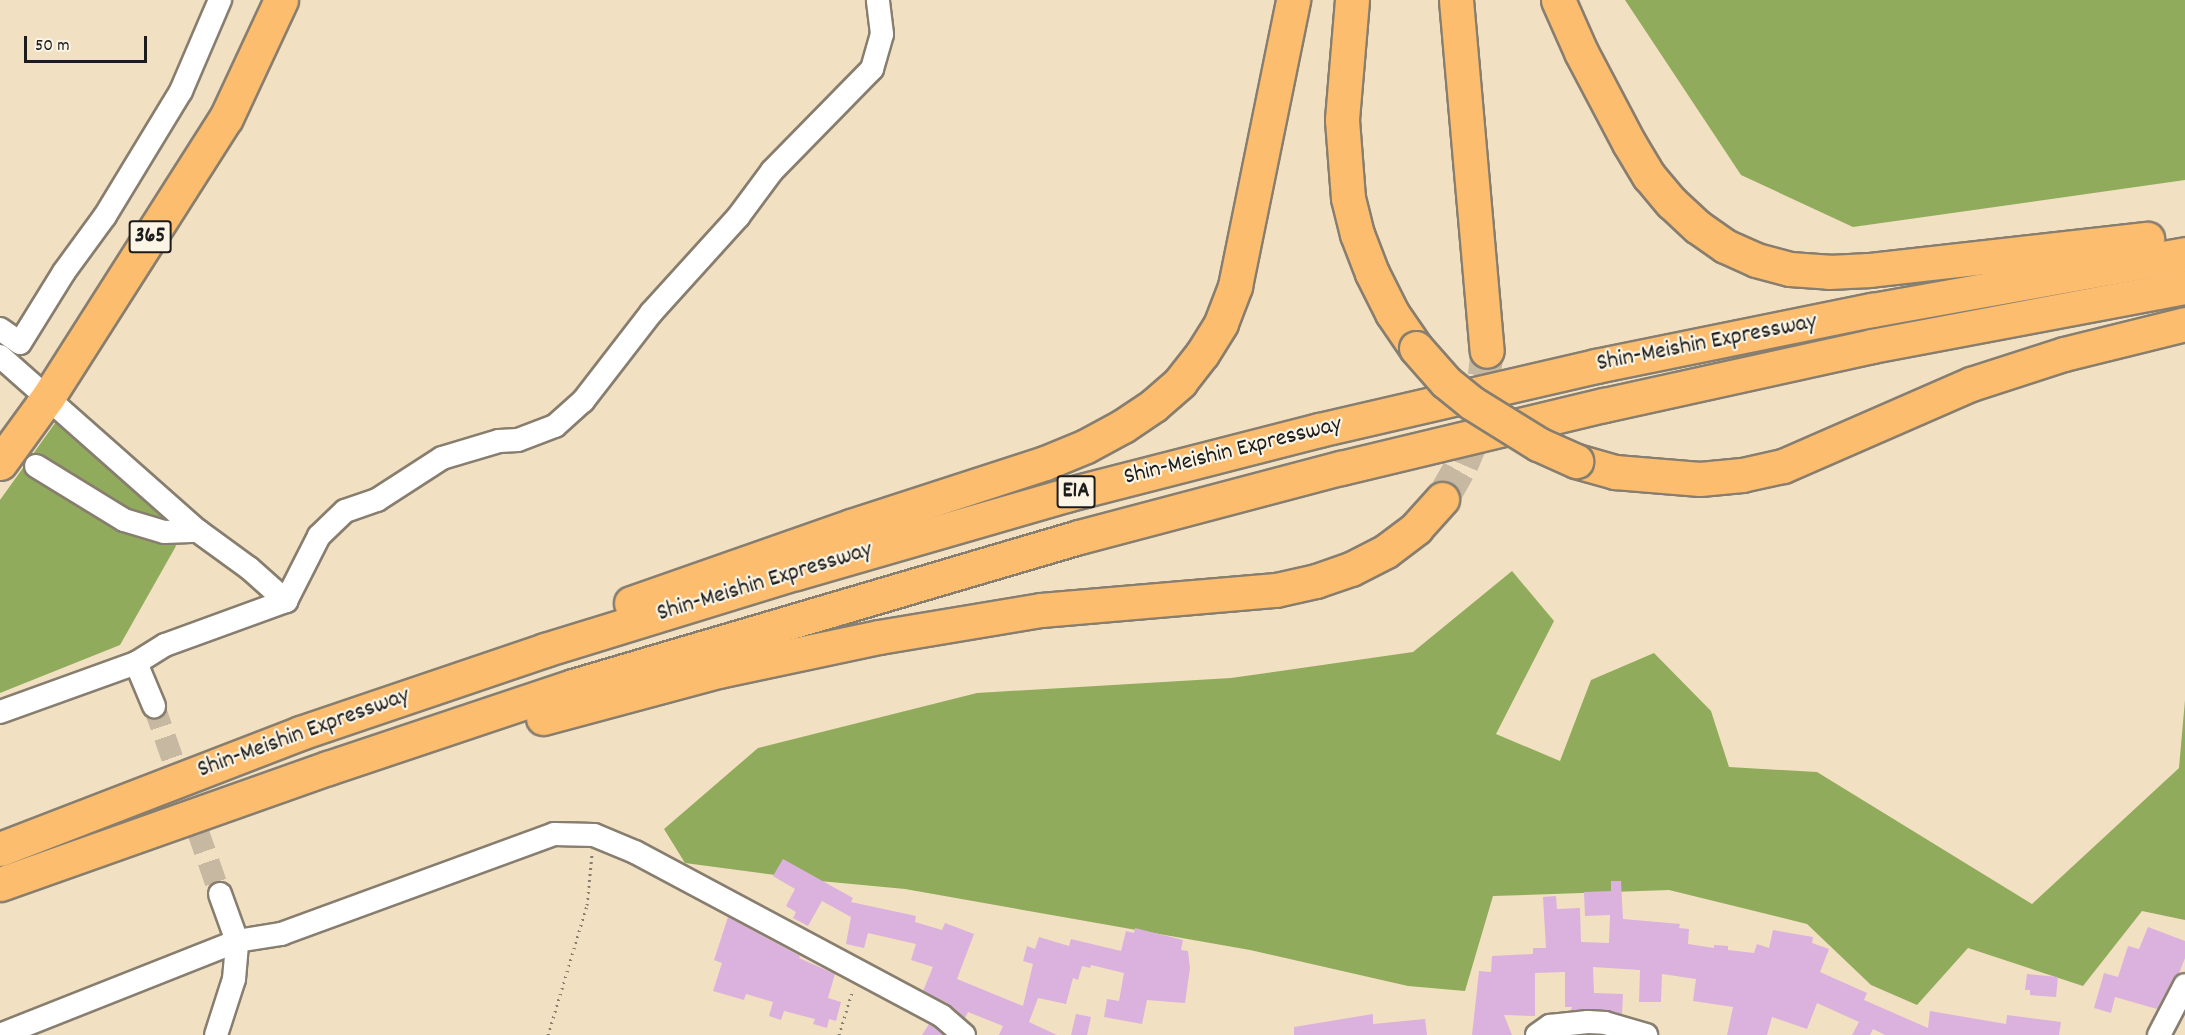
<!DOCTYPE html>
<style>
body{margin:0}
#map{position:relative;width:2185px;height:1035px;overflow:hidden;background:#f2e0c2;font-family:Dekko,sans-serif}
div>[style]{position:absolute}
.forest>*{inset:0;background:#91ab5c}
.building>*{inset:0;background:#dab2dd}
.minor-tunnel>*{height:22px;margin-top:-11px;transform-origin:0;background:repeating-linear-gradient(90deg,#c7b9a1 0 22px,transparent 0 33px)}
.highway-tunnel>*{height:33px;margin-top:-16.5px;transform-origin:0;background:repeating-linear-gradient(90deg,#c7b9a1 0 33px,transparent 0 49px)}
.path>*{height:3px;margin-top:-1.5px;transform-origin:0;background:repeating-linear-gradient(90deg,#877e6f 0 1.5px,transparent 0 6px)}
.roads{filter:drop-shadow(2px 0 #877e6f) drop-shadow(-2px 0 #877e6f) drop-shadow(0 2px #877e6f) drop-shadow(0 -2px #877e6f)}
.minor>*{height:22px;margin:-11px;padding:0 11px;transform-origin:11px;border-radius:11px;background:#fff}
.highway>*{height:33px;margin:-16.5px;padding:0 16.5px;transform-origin:16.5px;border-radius:16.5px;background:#fcbd6f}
.bridges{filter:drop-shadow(2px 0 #877e6f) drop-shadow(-2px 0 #877e6f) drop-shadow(0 2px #877e6f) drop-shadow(0 -2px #877e6f)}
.highway-bridge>*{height:33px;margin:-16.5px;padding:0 16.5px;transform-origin:16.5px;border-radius:16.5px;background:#fcbd6f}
span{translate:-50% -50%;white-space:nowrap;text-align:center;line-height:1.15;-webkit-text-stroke:4.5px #fcf5e5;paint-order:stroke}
.shield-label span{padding:2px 4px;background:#fcf5e5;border:2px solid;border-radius:4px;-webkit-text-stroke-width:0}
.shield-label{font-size:22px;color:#1c1c1c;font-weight:700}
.street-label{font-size:24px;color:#1c1c1c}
.scale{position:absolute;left:24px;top:36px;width:123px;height:27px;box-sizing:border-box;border:3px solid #1c1c1c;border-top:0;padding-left:8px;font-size:18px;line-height:21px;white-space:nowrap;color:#1c1c1c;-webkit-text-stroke:4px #fcf5e5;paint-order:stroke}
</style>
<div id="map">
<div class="forest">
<i style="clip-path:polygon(1625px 0,2185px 0,2185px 180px,1853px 227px,1741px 175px)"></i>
<i style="clip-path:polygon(58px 419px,152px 493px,176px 546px,120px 645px,0 693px,0 500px)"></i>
<i style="clip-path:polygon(1512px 571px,1554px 621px,1496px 734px,1560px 761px,1591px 680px,1654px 653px,1711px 711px,1729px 767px,1817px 772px,2032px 904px,2179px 768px,2185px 700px,2185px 920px,2142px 911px,2083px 986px,1968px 948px,1917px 1005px,1871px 985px,1807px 924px,1669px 890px,1493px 896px,1465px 991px,1408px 986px,1250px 950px,905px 889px,820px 881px,685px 863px,664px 829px,758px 748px,977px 693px,1231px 678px,1413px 652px)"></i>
</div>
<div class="building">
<i style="clip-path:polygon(783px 859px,853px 898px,851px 902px,916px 916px,915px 922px,942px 930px,945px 923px,974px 934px,957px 979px,1023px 1006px,1033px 964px,1023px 961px,1027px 946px,1035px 949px,1039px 937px,1069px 946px,1071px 939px,1121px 951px,1126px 931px,1134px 933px,1135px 928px,1183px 940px,1181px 950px,1188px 951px,1190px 968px,1185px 1003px,1147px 1000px,1142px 1024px,1104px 1017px,1107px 999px,1119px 1001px,1124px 973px,1091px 965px,1090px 968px,1082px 966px,1078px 980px,1073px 978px,1066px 1004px,1038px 998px,1029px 1022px,1057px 1035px,999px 1035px,1003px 1026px,968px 1012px,965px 1018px,949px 1004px,923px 991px,933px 967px,911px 960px,916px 944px,868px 933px,864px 948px,846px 944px,851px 917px,822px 901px,808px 926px,793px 918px,796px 912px,786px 906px,795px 889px,773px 876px)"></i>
<i style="clip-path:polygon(1611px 881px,1621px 881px,1623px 919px,1680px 924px,1679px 928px,1689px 929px,1688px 944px,1714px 948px,1714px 945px,1728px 946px,1728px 950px,1754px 953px,1757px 944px,1769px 948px,1773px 930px,1813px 937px,1812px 943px,1829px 949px,1820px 972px,1867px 993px,1864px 1000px,1928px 1028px,1930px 1011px,2006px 1024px,2007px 1015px,2061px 1022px,2059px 1035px,1885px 1035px,1873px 1029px,1870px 1035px,1852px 1035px,1859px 1022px,1817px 1003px,1807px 1029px,1772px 1017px,1767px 1035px,1727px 1035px,1733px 1007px,1693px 1001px,1696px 979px,1662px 974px,1661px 1002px,1639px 1002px,1640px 970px,1593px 967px,1594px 993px,1623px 994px,1622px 1014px,1606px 1010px,1571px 1010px,1572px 1007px,1565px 1007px,1565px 972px,1535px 973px,1535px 1016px,1504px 1015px,1512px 1035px,1472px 1035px,1479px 971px,1491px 972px,1492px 956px,1533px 954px,1533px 948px,1546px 948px,1543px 897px,1556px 896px,1557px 909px,1580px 908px,1581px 942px,1609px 943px,1610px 915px,1585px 916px,1584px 892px,1611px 891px)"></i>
<i style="clip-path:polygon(728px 917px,800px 956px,799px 958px,835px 974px,828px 998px,841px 1002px,836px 1021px,829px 1019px,827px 1028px,813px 1024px,815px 1019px,784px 1011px,781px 1020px,769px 1016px,773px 1002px,746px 994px,744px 1000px,713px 991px,722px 963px,714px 960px)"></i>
<i style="clip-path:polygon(2148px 927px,2185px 941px,2185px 958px,2179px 973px,2173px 979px,2157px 1009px,2115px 997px,2111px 1013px,2094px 1008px,2104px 973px,2118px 977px,2128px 946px,2139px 949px)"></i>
<i style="clip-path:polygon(2027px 974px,2058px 977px,2056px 997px,2030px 995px,2030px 990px,2025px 990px)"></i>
<i style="clip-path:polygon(1076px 1014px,1091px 1017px,1087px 1035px,1071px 1035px)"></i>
<i style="clip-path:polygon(1373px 1014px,1373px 1024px,1425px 1019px,1427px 1035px,1294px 1035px,1294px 1027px)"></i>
<i style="clip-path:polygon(929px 1024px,934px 1027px,943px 1035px,922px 1035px)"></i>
</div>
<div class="minor-tunnel">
<i style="left:154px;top:706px;width:199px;rotate:70.7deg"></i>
</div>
<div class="highway-tunnel">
<i style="left:1442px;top:499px;width:40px;rotate:-60.3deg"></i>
<i style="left:1462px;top:464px;width:43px;rotate:-67deg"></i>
<i style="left:1479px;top:424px;width:73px;rotate:-83.7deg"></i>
</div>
<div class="path">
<i style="left:548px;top:1035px;width:136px;rotate:-73.3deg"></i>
<i style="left:587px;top:905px;width:51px;rotate:-84.4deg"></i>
<i style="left:839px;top:1035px;width:48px;rotate:-73.1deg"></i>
</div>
<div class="roads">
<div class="minor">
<i style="left:0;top:329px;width:24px;rotate:35deg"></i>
<i style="left:20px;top:343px;width:84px;rotate:-58.2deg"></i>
<i style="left:64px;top:272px;width:69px;rotate:-53.8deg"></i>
<i style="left:105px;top:216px;width:146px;rotate:-58.7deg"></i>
<i style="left:181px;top:91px;width:99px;rotate:-66.8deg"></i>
<i style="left:0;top:356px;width:264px;rotate:41.5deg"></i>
<i style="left:198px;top:531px;width:63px;rotate:36deg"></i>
<i style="left:249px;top:568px;width:50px;rotate:41.7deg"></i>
<i style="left:36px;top:466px;width:103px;rotate:31.5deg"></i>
<i style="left:124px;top:520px;width:42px;rotate:16.7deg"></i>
<i style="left:164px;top:532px;width:34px;rotate:-2deg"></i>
<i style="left:136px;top:663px;width:47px;rotate:67.3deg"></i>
<i style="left:0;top:712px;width:145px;rotate:-19.8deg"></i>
<i style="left:136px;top:663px;width:34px;rotate:-32deg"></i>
<i style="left:165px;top:645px;width:129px;rotate:-20deg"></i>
<i style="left:286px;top:601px;width:73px;rotate:-63.1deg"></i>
<i style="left:319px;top:536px;width:36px;rotate:-44deg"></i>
<i style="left:345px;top:511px;width:34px;rotate:-19deg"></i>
<i style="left:377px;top:500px;width:77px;rotate:-32.9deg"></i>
<i style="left:442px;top:458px;width:59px;rotate:-16.6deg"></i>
<i style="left:499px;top:441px;width:19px;rotate:-3deg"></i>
<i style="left:518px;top:440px;width:40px;rotate:-21deg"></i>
<i style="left:555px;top:426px;width:38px;rotate:-42deg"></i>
<i style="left:583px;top:401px;width:111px;rotate:-52.3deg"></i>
<i style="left:651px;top:313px;width:130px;rotate:-47.8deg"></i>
<i style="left:738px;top:217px;width:57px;rotate:-53.5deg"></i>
<i style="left:772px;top:171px;width:143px;rotate:-45.6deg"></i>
<i style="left:872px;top:69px;width:36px;rotate:-74deg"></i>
<i style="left:882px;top:34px;width:34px;rotate:-97deg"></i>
<i style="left:0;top:1035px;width:255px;rotate:-21.6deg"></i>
<i style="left:237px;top:941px;width:45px;rotate:-9deg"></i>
<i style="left:281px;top:934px;width:291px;rotate:-20.1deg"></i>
<i style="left:554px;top:834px;width:40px;rotate:1.4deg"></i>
<i style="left:594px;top:835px;width:44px;rotate:22.5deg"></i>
<i style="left:635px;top:852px;width:348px;rotate:28.1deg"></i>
<i style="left:942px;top:1016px;width:29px;rotate:41deg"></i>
<i style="left:216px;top:1035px;width:59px;rotate:-72.2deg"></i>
<i style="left:234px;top:979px;width:38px;rotate:-85deg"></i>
<i style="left:237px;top:941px;width:50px;rotate:-109.9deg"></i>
<i style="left:1537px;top:1035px;width:16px;rotate:-35deg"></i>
<i style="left:1550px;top:1026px;width:38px;rotate:-6deg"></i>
<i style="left:1588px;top:1022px;width:17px;rotate:3deg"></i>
<i style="left:1605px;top:1023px;width:43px;rotate:16.3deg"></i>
<i style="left:2159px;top:1035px;width:56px;rotate:-62.5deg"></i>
</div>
<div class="highway">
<i style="left:1352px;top:0;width:120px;rotate:94.8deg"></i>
<i style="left:1342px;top:120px;width:78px;rotate:85.6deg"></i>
<i style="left:1348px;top:198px;width:37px;rotate:76deg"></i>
<i style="left:1357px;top:234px;width:42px;rotate:69deg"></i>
<i style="left:1372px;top:273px;width:45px;rotate:63.4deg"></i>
<i style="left:1392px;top:313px;width:42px;rotate:55.6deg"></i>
<i style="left:1456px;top:0;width:352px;rotate:85deg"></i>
<i style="left:1558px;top:0;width:57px;rotate:66.1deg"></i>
<i style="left:1581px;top:52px;width:103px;rotate:62.2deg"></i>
<i style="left:1629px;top:143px;width:39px;rotate:59deg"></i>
<i style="left:1649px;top:176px;width:35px;rotate:50deg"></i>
<i style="left:1672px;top:203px;width:35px;rotate:43deg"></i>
<i style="left:1698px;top:227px;width:33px;rotate:35deg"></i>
<i style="left:1725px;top:246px;width:34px;rotate:24deg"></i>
<i style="left:1756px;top:260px;width:35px;rotate:15deg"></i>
<i style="left:1790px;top:269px;width:39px;rotate:4deg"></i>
<i style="left:1829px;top:272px;width:40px;rotate:-2.9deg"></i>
<i style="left:1869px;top:270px;width:280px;rotate:-6.4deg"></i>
<i style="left:1576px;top:461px;width:41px;rotate:15.8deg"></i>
<i style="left:1615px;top:472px;width:85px;rotate:4.7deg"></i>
<i style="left:1700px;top:479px;width:42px;rotate:-5.4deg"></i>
<i style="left:1742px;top:475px;width:42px;rotate:-12.4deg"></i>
<i style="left:1783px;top:466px;width:205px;rotate:-23.6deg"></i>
<i style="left:1971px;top:384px;width:98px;rotate:-17.9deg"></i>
<i style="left:2064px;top:354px;width:125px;rotate:-13.9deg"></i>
<i style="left:0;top:463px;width:82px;rotate:-54deg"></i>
<i style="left:48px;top:397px;width:331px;rotate:-57.5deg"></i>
<i style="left:226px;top:118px;width:130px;rotate:-65deg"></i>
<i style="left:631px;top:603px;width:233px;rotate:-19.3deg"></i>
<i style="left:851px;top:526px;width:204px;rotate:-18deg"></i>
<i style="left:1045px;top:463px;width:44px;rotate:-22.5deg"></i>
<i style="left:1086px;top:446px;width:42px;rotate:-28.4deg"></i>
<i style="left:1123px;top:426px;width:37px;rotate:-34deg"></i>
<i style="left:1154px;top:405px;width:35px;rotate:-41deg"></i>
<i style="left:1180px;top:382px;width:36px;rotate:-52deg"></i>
<i style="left:1202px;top:354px;width:36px;rotate:-58deg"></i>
<i style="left:1221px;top:323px;width:40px;rotate:-69deg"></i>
<i style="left:1235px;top:286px;width:292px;rotate:-78.5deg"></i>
<i style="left:543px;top:718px;width:181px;rotate:-15deg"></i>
<i style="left:718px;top:671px;width:165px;rotate:-11.9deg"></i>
<i style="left:879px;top:637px;width:164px;rotate:-9.5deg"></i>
<i style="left:1041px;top:610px;width:236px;rotate:-4.9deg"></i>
<i style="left:1276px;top:590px;width:41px;rotate:-12.7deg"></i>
<i style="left:1316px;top:581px;width:37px;rotate:-19deg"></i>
<i style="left:1351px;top:569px;width:39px;rotate:-27deg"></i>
<i style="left:1386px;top:551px;width:38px;rotate:-37deg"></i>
<i style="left:1416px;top:528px;width:39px;rotate:-48deg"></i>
<i style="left:0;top:849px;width:322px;rotate:-21.1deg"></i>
<i style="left:300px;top:733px;width:259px;rotate:-18.7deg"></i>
<i style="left:545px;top:650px;width:263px;rotate:-17.1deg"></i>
<i style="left:796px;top:573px;width:281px;rotate:-16.1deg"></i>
<i style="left:1066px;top:495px;width:261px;rotate:-14.4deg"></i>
<i style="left:1319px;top:430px;width:284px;rotate:-13deg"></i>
<i style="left:1596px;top:366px;width:282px;rotate:-11.5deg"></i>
<i style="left:1872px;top:310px;width:318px;rotate:-10.1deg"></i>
<i style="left:0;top:884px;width:348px;rotate:-19.5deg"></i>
<i style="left:328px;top:768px;width:258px;rotate:-18.5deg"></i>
<i style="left:573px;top:686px;width:527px;rotate:-16.41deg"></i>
<i style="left:1079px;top:537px;width:271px;rotate:-14.8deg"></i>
<i style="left:1341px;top:468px;width:270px;rotate:-13.5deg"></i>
<i style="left:1604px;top:405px;width:274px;rotate:-12.4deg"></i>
<i style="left:1872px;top:346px;width:319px;rotate:-10.7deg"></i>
</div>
</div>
<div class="bridges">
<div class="highway-bridge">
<i style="left:1416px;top:348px;width:45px;rotate:48.6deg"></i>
<i style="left:1446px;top:382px;width:33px;rotate:39deg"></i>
<i style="left:1472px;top:403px;width:78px;rotate:31.8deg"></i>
<i style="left:1538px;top:444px;width:42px;rotate:24.1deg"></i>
</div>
</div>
<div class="shield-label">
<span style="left:150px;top:237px">365</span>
<span style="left:1076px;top:492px">E1A</span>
</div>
<div class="street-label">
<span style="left:1707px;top:344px;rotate:-11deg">Shin-Meishin Expressway</span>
<span style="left:1233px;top:452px;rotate:-14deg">Shin-Meishin Expressway</span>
<span style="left:765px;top:583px;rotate:-17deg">Shin-Meishin Expressway</span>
<span style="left:304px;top:734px;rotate:-20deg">Shin-Meishin Expressway</span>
</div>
<div class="scale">50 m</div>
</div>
